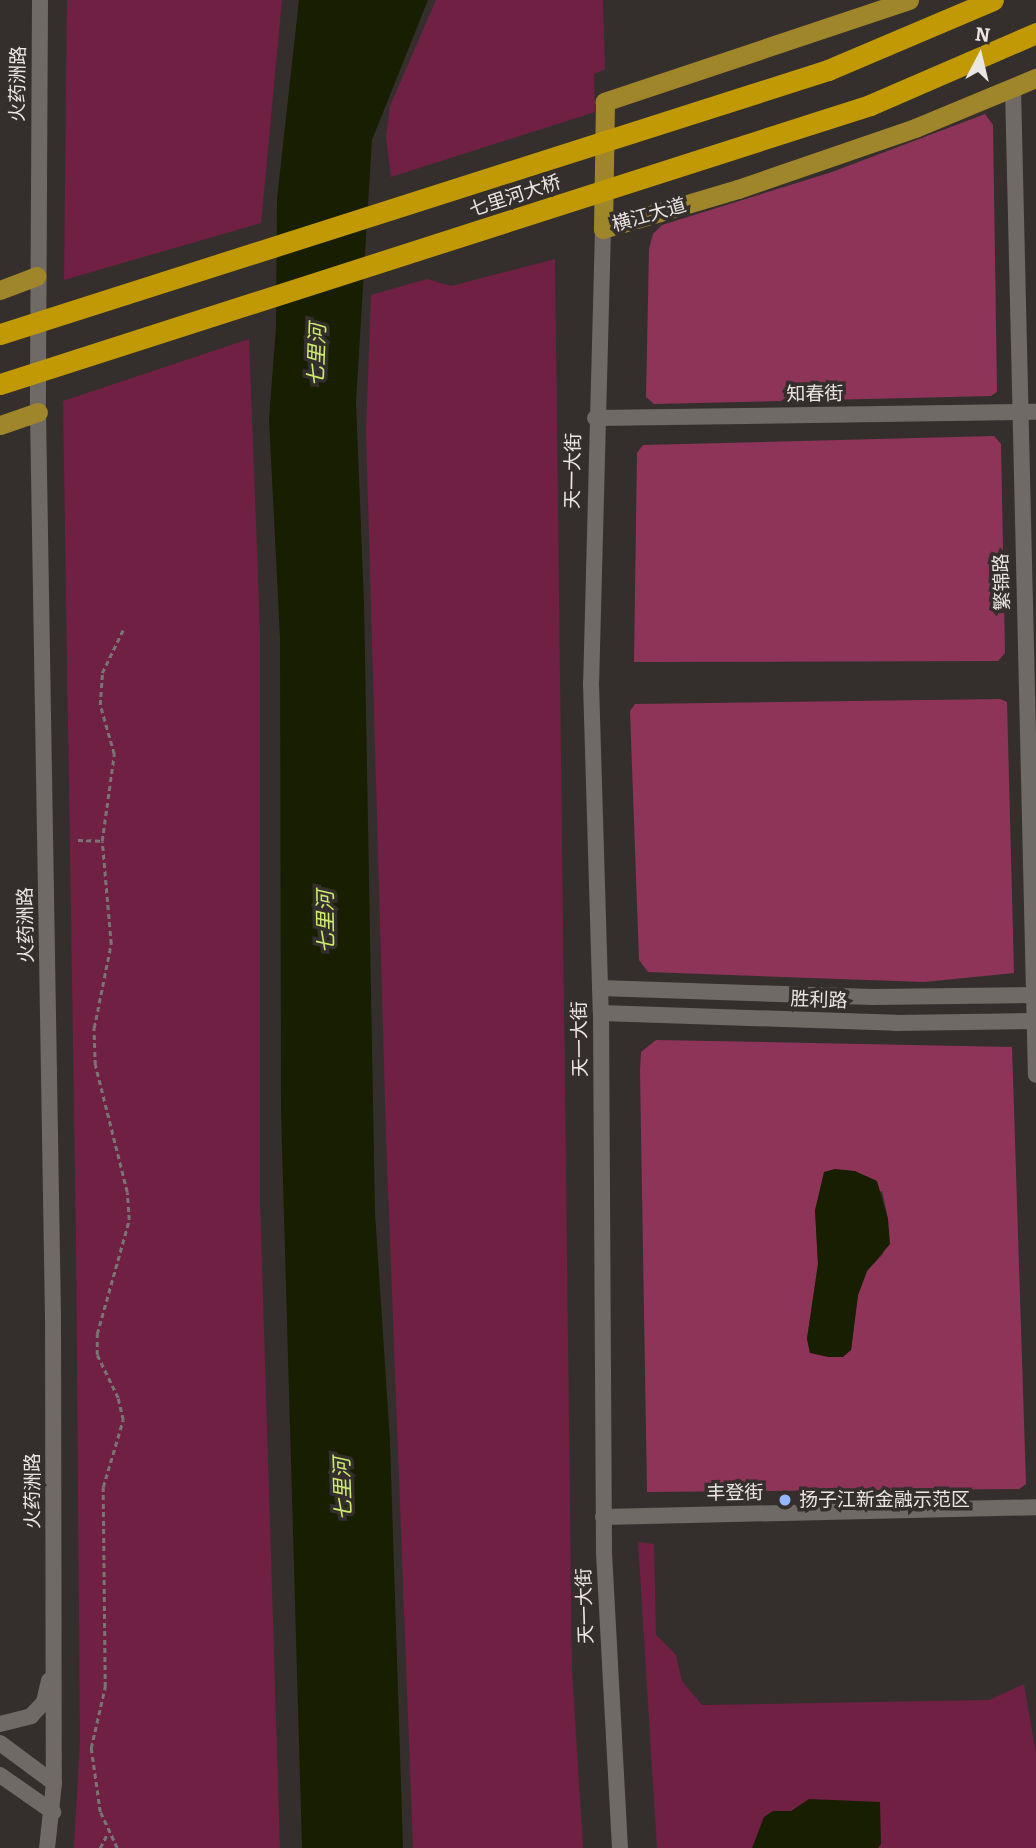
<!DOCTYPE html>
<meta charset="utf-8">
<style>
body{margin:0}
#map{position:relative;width:1036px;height:1848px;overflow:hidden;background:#342f2c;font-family:Bitter,"Noto Sans SC",serif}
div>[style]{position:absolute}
.green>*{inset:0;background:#702043}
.forest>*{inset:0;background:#8e3459}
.water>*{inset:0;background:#181f01}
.path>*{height:2.5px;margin-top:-1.25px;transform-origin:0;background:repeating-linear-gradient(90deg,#797572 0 5px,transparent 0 8.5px)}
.minor>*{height:16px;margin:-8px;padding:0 8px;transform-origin:8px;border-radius:8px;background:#6f6a66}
.major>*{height:19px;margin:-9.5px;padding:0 9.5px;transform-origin:9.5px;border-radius:9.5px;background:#a0862b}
.highway>*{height:21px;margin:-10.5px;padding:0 10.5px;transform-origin:10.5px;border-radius:10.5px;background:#c09904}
.dots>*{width:19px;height:19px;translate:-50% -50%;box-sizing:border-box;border:4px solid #342f2c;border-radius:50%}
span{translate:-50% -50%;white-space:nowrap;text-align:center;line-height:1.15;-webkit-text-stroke:7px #342f2c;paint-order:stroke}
.street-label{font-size:19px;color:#e9e6e3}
.poi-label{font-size:19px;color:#e9e6e3}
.left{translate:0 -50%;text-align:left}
.water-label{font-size:21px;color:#ceec6c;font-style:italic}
.north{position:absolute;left:945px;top:21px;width:70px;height:70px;-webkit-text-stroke:5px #342f2c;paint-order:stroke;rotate:7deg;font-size:19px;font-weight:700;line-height:28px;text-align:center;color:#e9e6e3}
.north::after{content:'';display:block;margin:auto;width:24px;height:32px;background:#e9e6e3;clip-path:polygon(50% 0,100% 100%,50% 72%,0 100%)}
</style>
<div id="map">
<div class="green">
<i style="clip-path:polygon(67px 0,282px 0,261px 223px,64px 280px)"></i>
<i style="clip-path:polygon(436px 0,603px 0,605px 69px,594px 74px,595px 112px,391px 177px,386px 137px,390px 106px)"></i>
<i style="clip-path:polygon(555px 259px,572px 1672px,583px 1848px,413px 1848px,386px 1135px,366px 431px,371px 295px,427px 279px,451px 286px)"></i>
<i style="clip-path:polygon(249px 339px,260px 630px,260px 1202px,280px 1848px,74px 1848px,80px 1741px,76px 1240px,63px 401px)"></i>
<i style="clip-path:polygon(638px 1542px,654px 1544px,656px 1635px,676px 1655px,682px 1681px,702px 1705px,989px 1700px,1024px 1684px,1036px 1754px,1036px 1848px,657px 1848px)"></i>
</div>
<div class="forest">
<i style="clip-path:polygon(985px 114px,993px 125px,997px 392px,991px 396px,654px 404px,646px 397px,649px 249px,653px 234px,662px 225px,832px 172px)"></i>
<i style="clip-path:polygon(994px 436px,1001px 444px,1005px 653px,998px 661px,634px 662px,637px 453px,643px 445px)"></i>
<i style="clip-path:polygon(1000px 699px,1007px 702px,1014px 973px,924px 982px,648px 972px,639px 960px,630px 711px,635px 704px)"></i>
<i style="clip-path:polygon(evenodd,656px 1040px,1012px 1047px,1026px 1484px,1019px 1489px,647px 1492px,640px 1071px,641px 1052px,656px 1040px,882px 1191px,888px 1219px,883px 1254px,867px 1271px,858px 1295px,851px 1350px,810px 1353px,807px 1339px,818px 1264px,815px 1210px,882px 1191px)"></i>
</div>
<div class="water">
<i style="clip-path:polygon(299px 0,428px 0,372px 140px,356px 402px,364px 603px,375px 1212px,390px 1441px,403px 1848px,302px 1848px,281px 1112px,280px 638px,269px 419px,276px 327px,277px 199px)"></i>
<i style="clip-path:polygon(835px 1169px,855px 1171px,877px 1181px,888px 1219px,890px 1244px,867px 1271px,858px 1295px,851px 1350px,843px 1357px,828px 1357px,810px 1353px,807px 1339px,818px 1264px,815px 1210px,824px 1172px)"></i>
<i style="clip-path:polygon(809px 1799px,880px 1802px,881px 1844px,878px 1848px,752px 1848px,764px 1817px,773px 1811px,791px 1811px)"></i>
</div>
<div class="path">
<i style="left:78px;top:840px;width:24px;rotate:2deg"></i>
<i style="left:100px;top:1848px;width:16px;rotate:-63deg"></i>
<i style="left:117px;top:1848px;width:40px;rotate:-115deg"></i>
<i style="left:100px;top:1812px;width:65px;rotate:-98deg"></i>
<i style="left:91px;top:1748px;width:63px;rotate:-77.1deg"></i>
<i style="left:105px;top:1687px;width:200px;rotate:-90.6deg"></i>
<i style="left:103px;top:1487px;width:70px;rotate:-73.4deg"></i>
<i style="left:123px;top:1420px;width:23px;rotate:-103deg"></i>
<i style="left:118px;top:1398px;width:48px;rotate:-116deg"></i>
<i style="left:97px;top:1355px;width:21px;rotate:-90deg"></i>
<i style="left:97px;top:1334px;width:118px;rotate:-74.3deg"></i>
<i style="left:129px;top:1220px;width:28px;rotate:-94deg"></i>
<i style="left:127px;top:1192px;width:131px;rotate:-104.1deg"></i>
<i style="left:95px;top:1065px;width:37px;rotate:-92deg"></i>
<i style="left:94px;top:1028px;width:86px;rotate:-78.6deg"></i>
<i style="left:111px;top:944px;width:103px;rotate:-95deg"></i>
<i style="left:102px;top:841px;width:88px;rotate:-82.1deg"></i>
<i style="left:114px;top:754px;width:51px;rotate:-105.9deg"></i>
<i style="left:100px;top:705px;width:32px;rotate:-86deg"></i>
<i style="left:102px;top:673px;width:48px;rotate:-64deg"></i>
</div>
<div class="minor">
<i style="left:40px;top:0;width:412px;rotate:90.3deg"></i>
<i style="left:38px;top:412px;width:902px;rotate:89.05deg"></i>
<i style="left:53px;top:1314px;width:469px;rotate:89.9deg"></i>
<i style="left:54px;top:1783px;width:65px;rotate:96.1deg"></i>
<i style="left:1013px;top:88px;width:987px;rotate:88.67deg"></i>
<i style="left:603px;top:229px;width:454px;rotate:91.5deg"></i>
<i style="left:591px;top:683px;width:330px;rotate:88.3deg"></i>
<i style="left:601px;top:1013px;width:540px;rotate:89.68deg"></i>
<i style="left:604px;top:1553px;width:295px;rotate:86.9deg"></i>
<i style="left:595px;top:418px;width:441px;rotate:-0.8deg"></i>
<i style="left:600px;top:988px;width:272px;rotate:1.9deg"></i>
<i style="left:872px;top:997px;width:164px;rotate:-0.7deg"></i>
<i style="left:601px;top:1013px;width:295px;rotate:1.9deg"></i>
<i style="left:896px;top:1023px;width:140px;rotate:-0.8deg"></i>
<i style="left:603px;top:1517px;width:433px;rotate:-1.3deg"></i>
<i style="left:0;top:1724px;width:32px;rotate:-14deg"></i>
<i style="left:31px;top:1716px;width:19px;rotate:-47deg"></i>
<i style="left:44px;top:1702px;width:22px;rotate:-77deg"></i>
<i style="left:0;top:1743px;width:67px;rotate:36.5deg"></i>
<i style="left:0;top:1775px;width:65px;rotate:34.9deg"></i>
</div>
<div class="major">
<i style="left:909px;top:0;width:321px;rotate:161.5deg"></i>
<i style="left:605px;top:102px;width:127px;rotate:90.9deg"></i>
<i style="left:603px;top:229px;width:141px;rotate:-16.5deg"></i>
<i style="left:738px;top:189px;width:187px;rotate:-19deg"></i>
<i style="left:915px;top:128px;width:131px;rotate:-22.5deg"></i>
<i style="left:0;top:290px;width:39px;rotate:-21deg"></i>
<i style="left:0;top:425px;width:40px;rotate:-18.9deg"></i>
</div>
<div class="highway">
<i style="left:0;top:334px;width:869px;rotate:-17.68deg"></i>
<i style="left:828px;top:70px;width:179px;rotate:-23deg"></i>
<i style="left:0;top:384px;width:914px;rotate:-17.78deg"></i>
<i style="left:870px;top:105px;width:181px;rotate:-23.4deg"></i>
</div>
<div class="dots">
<i style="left:785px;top:1500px;background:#96b6fd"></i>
</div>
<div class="street-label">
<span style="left:18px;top:84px;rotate:-89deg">火药洲路</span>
<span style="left:515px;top:196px;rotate:-18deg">七里河大桥</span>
<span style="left:649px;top:215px;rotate:-16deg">横江大道</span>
<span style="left:815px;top:394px;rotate:-1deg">知春街</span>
<span style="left:573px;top:471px;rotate:-89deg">天一大街</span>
<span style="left:1002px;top:582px;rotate:-92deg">繁锦路</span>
<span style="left:26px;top:925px;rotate:-91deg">火药洲路</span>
<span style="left:819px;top:1000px;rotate:2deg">胜利路</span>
<span style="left:580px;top:1039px;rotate:-91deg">天一大街</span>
<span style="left:33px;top:1491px;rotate:-90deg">火药洲路</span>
<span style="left:735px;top:1493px;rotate:-1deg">丰登街</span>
<span style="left:585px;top:1606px;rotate:-92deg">天一大街</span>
</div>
<div class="poi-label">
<span class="left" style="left:799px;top:1500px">扬子江新金融示范区</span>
</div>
<div class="water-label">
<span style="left:317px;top:355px;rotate:-88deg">七里河</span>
<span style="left:326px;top:922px;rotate:-91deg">七里河</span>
<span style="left:343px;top:1489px;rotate:-92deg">七里河</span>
</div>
<div class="north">N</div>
</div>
